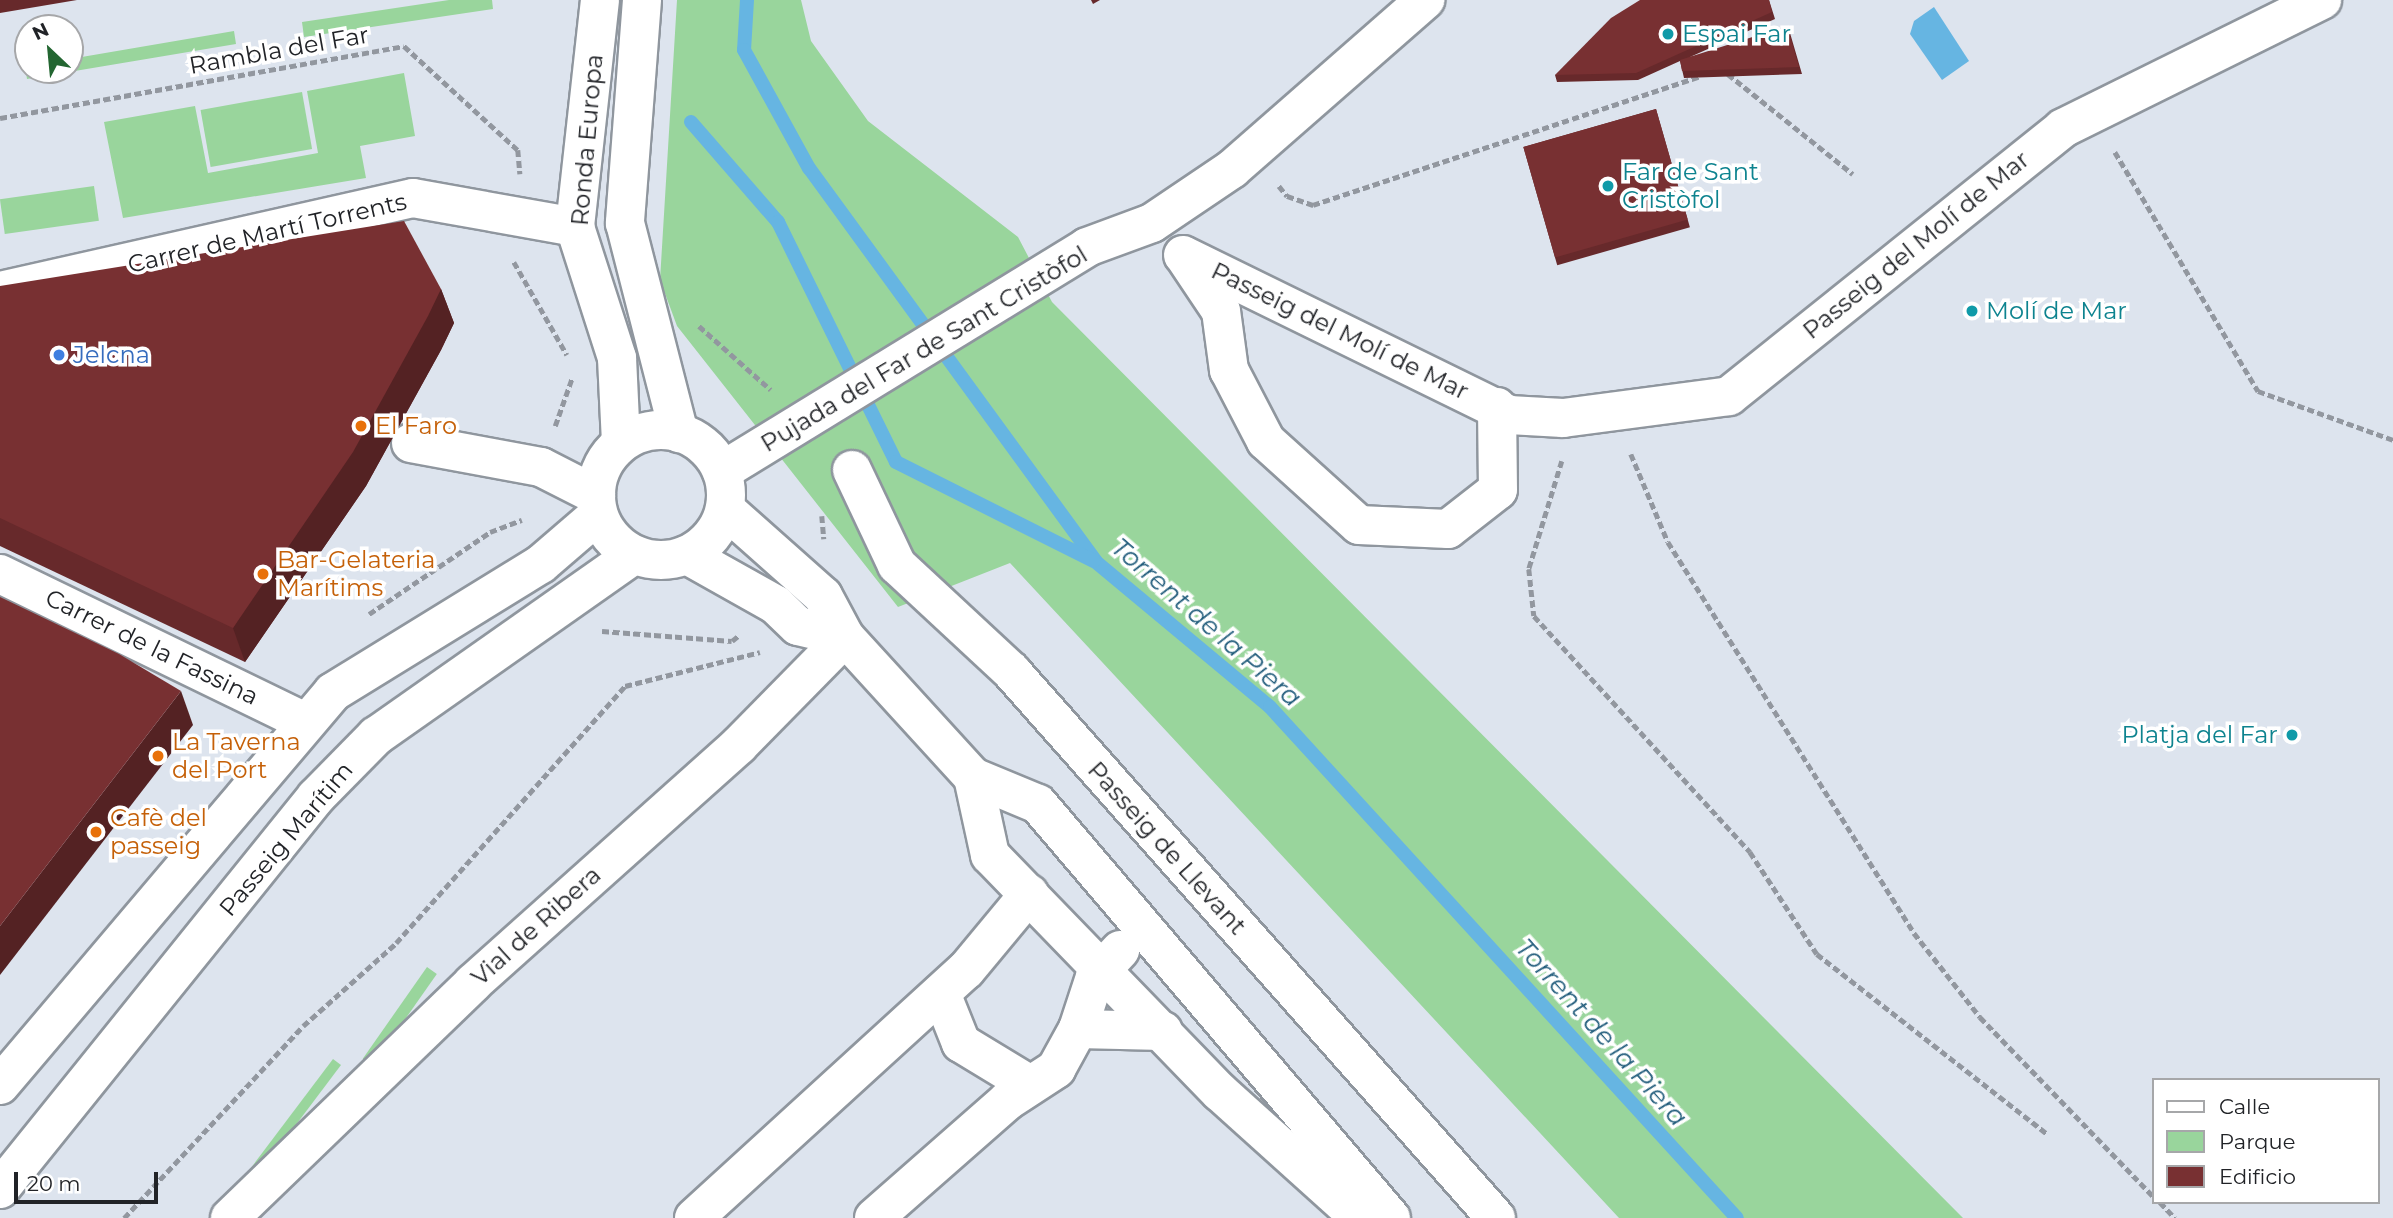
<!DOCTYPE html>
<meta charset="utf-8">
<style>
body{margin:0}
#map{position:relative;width:2393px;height:1218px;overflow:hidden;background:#dde4ee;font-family:Montserrat,sans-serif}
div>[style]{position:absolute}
.green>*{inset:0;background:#99d59c;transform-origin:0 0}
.water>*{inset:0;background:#66b5e2}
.stream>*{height:14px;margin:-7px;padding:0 7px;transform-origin:7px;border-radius:7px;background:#66b5e2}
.path>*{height:4.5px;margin-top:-2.25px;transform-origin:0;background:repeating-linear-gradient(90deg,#92979f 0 7px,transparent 0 10.5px)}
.roads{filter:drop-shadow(2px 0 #8f969e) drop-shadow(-2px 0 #8f969e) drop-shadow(0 2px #8f969e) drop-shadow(0 -2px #8f969e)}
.minor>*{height:38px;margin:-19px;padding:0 19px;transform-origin:19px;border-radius:19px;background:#fff}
.minor>.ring{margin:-19px;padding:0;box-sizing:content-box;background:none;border:38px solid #fff;border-radius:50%}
.wall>*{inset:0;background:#67292b;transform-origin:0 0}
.shaded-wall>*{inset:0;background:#542223}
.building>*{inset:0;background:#783032;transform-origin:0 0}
.dots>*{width:19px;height:19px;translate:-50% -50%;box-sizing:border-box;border:4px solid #fff;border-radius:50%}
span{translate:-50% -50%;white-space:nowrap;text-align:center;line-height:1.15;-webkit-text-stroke:7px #fff;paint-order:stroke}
.culture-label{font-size:24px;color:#0d838f}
.left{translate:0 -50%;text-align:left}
.right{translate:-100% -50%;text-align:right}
.street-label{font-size:24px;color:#212327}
.shop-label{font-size:24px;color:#366cbe}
.food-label{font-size:24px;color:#c56008}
.water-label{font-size:26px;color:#225d7c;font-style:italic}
.legend{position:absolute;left:2152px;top:1078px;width:228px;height:126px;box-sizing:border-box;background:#fff;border:2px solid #a6a7a9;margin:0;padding:9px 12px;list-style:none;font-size:21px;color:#212327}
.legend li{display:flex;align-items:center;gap:14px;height:35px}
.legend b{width:35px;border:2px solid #a6a7a9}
.north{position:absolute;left:14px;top:14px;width:70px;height:70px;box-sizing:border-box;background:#fff;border:2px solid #a6a7a9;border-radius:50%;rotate:334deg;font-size:19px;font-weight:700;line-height:28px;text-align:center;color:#212327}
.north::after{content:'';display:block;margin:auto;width:24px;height:32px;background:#236631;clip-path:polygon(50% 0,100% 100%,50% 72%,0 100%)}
.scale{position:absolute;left:14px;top:1172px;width:144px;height:32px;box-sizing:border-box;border:4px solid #212327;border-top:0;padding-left:9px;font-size:21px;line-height:24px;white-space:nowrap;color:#212327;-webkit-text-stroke:5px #fff;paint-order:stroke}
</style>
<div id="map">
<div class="green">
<i style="clip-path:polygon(449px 0,492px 0,493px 9px,304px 37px,302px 22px)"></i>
<i style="clip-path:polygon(677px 0,801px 0,811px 41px,868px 121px,1018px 237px,1052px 302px,1963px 1218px,1619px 1218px,1010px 563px,898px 607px,677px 326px,660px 280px)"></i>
<i style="clip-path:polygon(234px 31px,236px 44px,27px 79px,25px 66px,70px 70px,70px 59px)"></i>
<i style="clip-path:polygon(404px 73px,415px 136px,360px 146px,366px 178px,123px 218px,104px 122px,195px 106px,208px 173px,318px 153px,307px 91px)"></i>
<i style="left:302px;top:92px;width:58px;height:103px;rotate:80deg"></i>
<i style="left:94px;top:186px;width:35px;height:95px;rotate:82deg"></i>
<i style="left:427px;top:967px;width:12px;height:112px;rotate:35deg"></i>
<i style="left:333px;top:1059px;width:10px;height:185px;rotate:37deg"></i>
</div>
<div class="water">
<i style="clip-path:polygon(1934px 7px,1969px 61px,1942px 80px,1910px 34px,1914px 21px)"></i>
</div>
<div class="stream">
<i style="left:747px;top:0;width:50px;rotate:93.4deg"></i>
<i style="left:744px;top:50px;width:135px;rotate:61.2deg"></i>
<i style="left:809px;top:168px;width:487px;rotate:53.9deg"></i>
<i style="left:1096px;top:562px;width:226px;rotate:39.8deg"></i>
<i style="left:1270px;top:707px;width:692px;rotate:47.58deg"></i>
<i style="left:691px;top:122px;width:133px;rotate:49deg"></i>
<i style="left:778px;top:222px;width:267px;rotate:63.8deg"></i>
<i style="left:896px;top:462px;width:221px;rotate:26.6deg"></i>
</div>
<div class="path">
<i style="left:1728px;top:74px;width:160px;rotate:38.7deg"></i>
<i style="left:0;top:118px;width:410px;rotate:-10.1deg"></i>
<i style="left:404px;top:46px;width:154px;rotate:42.4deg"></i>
<i style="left:518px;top:150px;width:24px;rotate:85deg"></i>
<i style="left:2115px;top:152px;width:279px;rotate:59.1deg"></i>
<i style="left:2258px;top:391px;width:144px;rotate:19.9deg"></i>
<i style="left:1279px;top:186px;width:13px;rotate:51deg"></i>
<i style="left:1287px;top:196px;width:28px;rotate:19deg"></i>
<i style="left:1313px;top:205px;width:409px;rotate:-18.4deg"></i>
<i style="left:514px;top:262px;width:107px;rotate:60.3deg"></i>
<i style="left:699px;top:326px;width:96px;rotate:41.6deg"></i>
<i style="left:555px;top:426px;width:51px;rotate:-70.5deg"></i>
<i style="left:1631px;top:454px;width:95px;rotate:67.2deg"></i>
<i style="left:1668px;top:542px;width:462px;rotate:57.8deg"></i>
<i style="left:1914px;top:933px;width:107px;rotate:51.8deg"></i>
<i style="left:1980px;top:1017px;width:249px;rotate:46deg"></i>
<i style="left:1562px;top:461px;width:113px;rotate:107deg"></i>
<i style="left:1529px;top:569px;width:47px;rotate:83.9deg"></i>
<i style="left:1534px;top:616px;width:320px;rotate:47.5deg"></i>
<i style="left:1750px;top:852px;width:122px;rotate:56.7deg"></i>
<i style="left:1817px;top:954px;width:292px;rotate:38deg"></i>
<i style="left:822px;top:516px;width:23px;rotate:85deg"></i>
<i style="left:369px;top:614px;width:146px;rotate:-34.1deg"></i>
<i style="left:490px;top:532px;width:34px;rotate:-21deg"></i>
<i style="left:602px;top:631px;width:130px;rotate:4.4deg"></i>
<i style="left:732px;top:641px;width:8px;rotate:-40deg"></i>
<i style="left:2160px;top:1202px;width:22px;rotate:47deg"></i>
<i style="left:124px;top:1218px;width:262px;rotate:-47deg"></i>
<i style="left:303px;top:1026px;width:125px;rotate:-41.7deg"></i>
<i style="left:396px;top:943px;width:344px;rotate:-48.3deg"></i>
<i style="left:625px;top:686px;width:139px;rotate:-14.1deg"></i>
</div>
<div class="roads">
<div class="minor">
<i style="left:600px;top:0;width:228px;rotate:96.3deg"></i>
<i style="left:575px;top:227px;width:138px;rotate:72.2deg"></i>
<i style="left:617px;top:358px;width:85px;rotate:87.3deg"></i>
<i style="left:642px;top:0;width:224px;rotate:94.4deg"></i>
<i style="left:625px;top:223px;width:217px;rotate:75.6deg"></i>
<i style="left:1183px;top:255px;width:363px;rotate:26.1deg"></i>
<i style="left:1509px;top:415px;width:54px;rotate:3.2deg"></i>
<i style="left:1563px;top:418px;width:167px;rotate:-7.5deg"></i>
<i style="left:1729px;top:396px;width:428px;rotate:-38.7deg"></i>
<i style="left:2063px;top:128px;width:289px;rotate:-26.3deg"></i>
<i style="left:1184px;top:256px;width:66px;rotate:56.1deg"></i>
<i style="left:1221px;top:311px;width:60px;rotate:82.3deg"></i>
<i style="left:1229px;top:370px;width:80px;rotate:62.5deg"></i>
<i style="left:1266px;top:441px;width:125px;rotate:42.1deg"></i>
<i style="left:1359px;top:525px;width:89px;rotate:2.6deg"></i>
<i style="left:1448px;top:529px;width:63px;rotate:-38deg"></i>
<i style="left:1498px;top:490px;width:83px;rotate:-90.7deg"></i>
<i style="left:0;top:291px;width:423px;rotate:-12.7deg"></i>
<i style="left:413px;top:198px;width:165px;rotate:10.1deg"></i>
<i class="ring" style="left:596px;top:430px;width:92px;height:92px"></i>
<i style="left:411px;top:443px;width:132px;rotate:10.5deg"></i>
<i style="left:541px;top:467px;width:62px;rotate:27deg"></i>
<i style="left:852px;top:470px;width:105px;rotate:64.7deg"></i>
<i style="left:897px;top:565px;width:156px;rotate:42.9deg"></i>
<i style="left:1011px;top:671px;width:731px;rotate:48.44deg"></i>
<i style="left:722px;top:471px;width:428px;rotate:-31.5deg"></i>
<i style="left:1087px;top:247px;width:69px;rotate:-20.3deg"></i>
<i style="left:1152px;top:223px;width:97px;rotate:-34deg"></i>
<i style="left:1232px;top:169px;width:257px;rotate:-41.2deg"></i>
<i style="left:725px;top:509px;width:131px;rotate:41.6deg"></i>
<i style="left:823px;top:596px;width:47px;rotate:61.8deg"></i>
<i style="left:845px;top:637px;width:190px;rotate:47.6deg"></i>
<i style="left:973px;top:777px;width:70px;rotate:22.6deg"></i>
<i style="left:1038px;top:804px;width:544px;rotate:49.55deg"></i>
<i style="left:687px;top:555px;width:102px;rotate:29.3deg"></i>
<i style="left:776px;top:605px;width:30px;rotate:44deg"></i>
<i style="left:798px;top:626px;width:48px;rotate:13.2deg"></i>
<i style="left:0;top:574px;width:337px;rotate:25.9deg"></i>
<i style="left:973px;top:777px;width:80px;rotate:77.7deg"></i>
<i style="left:990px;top:855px;width:330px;rotate:45.9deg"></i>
<i style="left:1220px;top:1092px;width:188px;rotate:42deg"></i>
<i style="left:941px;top:993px;width:54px;rotate:68.2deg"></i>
<i style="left:961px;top:1043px;width:81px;rotate:31.3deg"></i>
<i style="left:1078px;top:1029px;width:85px;rotate:1.3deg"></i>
<i style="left:0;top:1085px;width:515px;rotate:-49.72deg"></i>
<i style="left:333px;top:692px;width:244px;rotate:-31.6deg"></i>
<i style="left:541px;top:564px;width:75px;rotate:-40.7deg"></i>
<i style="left:0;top:1189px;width:504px;rotate:-51.13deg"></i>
<i style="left:316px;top:797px;width:86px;rotate:-45.5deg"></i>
<i style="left:376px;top:736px;width:315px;rotate:-35.1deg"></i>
<i style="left:230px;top:1218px;width:338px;rotate:-44deg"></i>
<i style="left:473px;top:983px;width:357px;rotate:-41.8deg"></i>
<i style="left:739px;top:745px;width:151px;rotate:-45.5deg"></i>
<i style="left:694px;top:1218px;width:368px;rotate:-42.4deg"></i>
<i style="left:966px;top:970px;width:99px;rotate:-50.3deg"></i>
<i style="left:874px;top:1218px;width:177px;rotate:-41.3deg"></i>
<i style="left:1007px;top:1101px;width:59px;rotate:-33.1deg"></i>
<i style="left:1056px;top:1069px;width:46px;rotate:-61.2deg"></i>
<i style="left:1078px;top:1029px;width:55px;rotate:-71.9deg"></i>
<i style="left:1095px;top:977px;width:37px;rotate:-47deg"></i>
</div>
</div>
<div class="wall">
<i style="clip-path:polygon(0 0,77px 0,0 13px)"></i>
<i style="clip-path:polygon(1091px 0,1100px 0,1093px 4px)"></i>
<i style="clip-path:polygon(1769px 0,1775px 19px,1690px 57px,1790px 33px,1802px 74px,1684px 78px,1680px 61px,1638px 80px,1557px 82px,1555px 75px)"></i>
<i style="left:1656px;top:109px;width:123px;height:138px;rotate:74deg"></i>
<i style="clip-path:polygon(0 286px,441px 289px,454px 323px,441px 350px,366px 486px,245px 662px,0 546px)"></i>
</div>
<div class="shaded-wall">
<i style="clip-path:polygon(441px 289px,454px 323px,441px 350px,366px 486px,245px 662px,233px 628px)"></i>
<i style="clip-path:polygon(181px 691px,193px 725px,0 975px,0 926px)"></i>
</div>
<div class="building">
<i style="clip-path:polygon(1640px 0,1769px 0,1772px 12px,1636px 73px,1555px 75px,1611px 18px)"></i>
<i style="clip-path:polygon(1787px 26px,1799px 67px,1682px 71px,1680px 60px)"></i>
<i style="left:1656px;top:109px;width:115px;height:138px;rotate:74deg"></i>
<i style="clip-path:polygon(404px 221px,441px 289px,428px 316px,353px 452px,233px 628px,0 518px,0 286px)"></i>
<i style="clip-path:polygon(0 597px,119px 654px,181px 691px,0 926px)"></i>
</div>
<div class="dots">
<i style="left:1668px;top:34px;background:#0f9aa8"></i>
<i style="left:1608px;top:186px;background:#0f9aa8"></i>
<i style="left:1972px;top:311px;background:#0f9aa8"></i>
<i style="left:59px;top:355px;background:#3f7fe0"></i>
<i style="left:361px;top:426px;background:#e8710a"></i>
<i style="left:263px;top:574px;background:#e8710a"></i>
<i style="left:2292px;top:735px;background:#0f9aa8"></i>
<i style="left:158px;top:756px;background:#e8710a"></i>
<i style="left:96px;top:832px;background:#e8710a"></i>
</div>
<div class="culture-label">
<span class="left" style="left:1682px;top:34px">Espai Far</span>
<span class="left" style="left:1622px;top:186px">Far de Sant<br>Cristòfol</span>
<span class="left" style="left:1986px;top:311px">Molí de Mar</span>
<span class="right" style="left:2278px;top:735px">Platja del Far</span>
</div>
<div class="street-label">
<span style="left:279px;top:50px;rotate:-10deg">Rambla del Far</span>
<span style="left:587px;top:140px;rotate:-85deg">Ronda Europa</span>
<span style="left:267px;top:233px;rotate:-13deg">Carrer de Martí Torrents</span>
<span style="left:1916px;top:245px;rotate:-39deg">Passeig del Molí de Mar</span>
<span style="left:1340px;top:331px;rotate:26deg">Passeig del Molí de Mar</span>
<span style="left:924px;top:349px;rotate:-31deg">Pujada del Far de Sant Cristòfol</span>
<span style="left:152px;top:647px;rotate:26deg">Carrer de la Fassina</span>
<span style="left:286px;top:839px;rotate:-50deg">Passeig Marítim</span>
<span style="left:1167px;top:848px;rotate:48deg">Passeig de Llevant</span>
<span style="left:536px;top:926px;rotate:-42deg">Vial de Ribera</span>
</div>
<div class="shop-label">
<span class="left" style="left:73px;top:355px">Jelcna</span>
</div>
<div class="food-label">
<span class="left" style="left:375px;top:426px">El Faro</span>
<span class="left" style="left:277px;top:574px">Bar-Gelateria<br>Marítims</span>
<span class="left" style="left:172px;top:756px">La Taverna<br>del Port</span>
<span class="left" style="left:110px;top:832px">Cafè del<br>passeig</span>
</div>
<div class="water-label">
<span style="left:1206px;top:623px;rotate:41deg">Torrent de la Piera</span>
<span style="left:1601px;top:1033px;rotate:48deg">Torrent de la Piera</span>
</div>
<ul class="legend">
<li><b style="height:9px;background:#fff"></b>Calle</li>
<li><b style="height:19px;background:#99d59c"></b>Parque</li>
<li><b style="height:19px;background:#783032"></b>Edificio</li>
</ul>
<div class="north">N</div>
<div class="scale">20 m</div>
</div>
